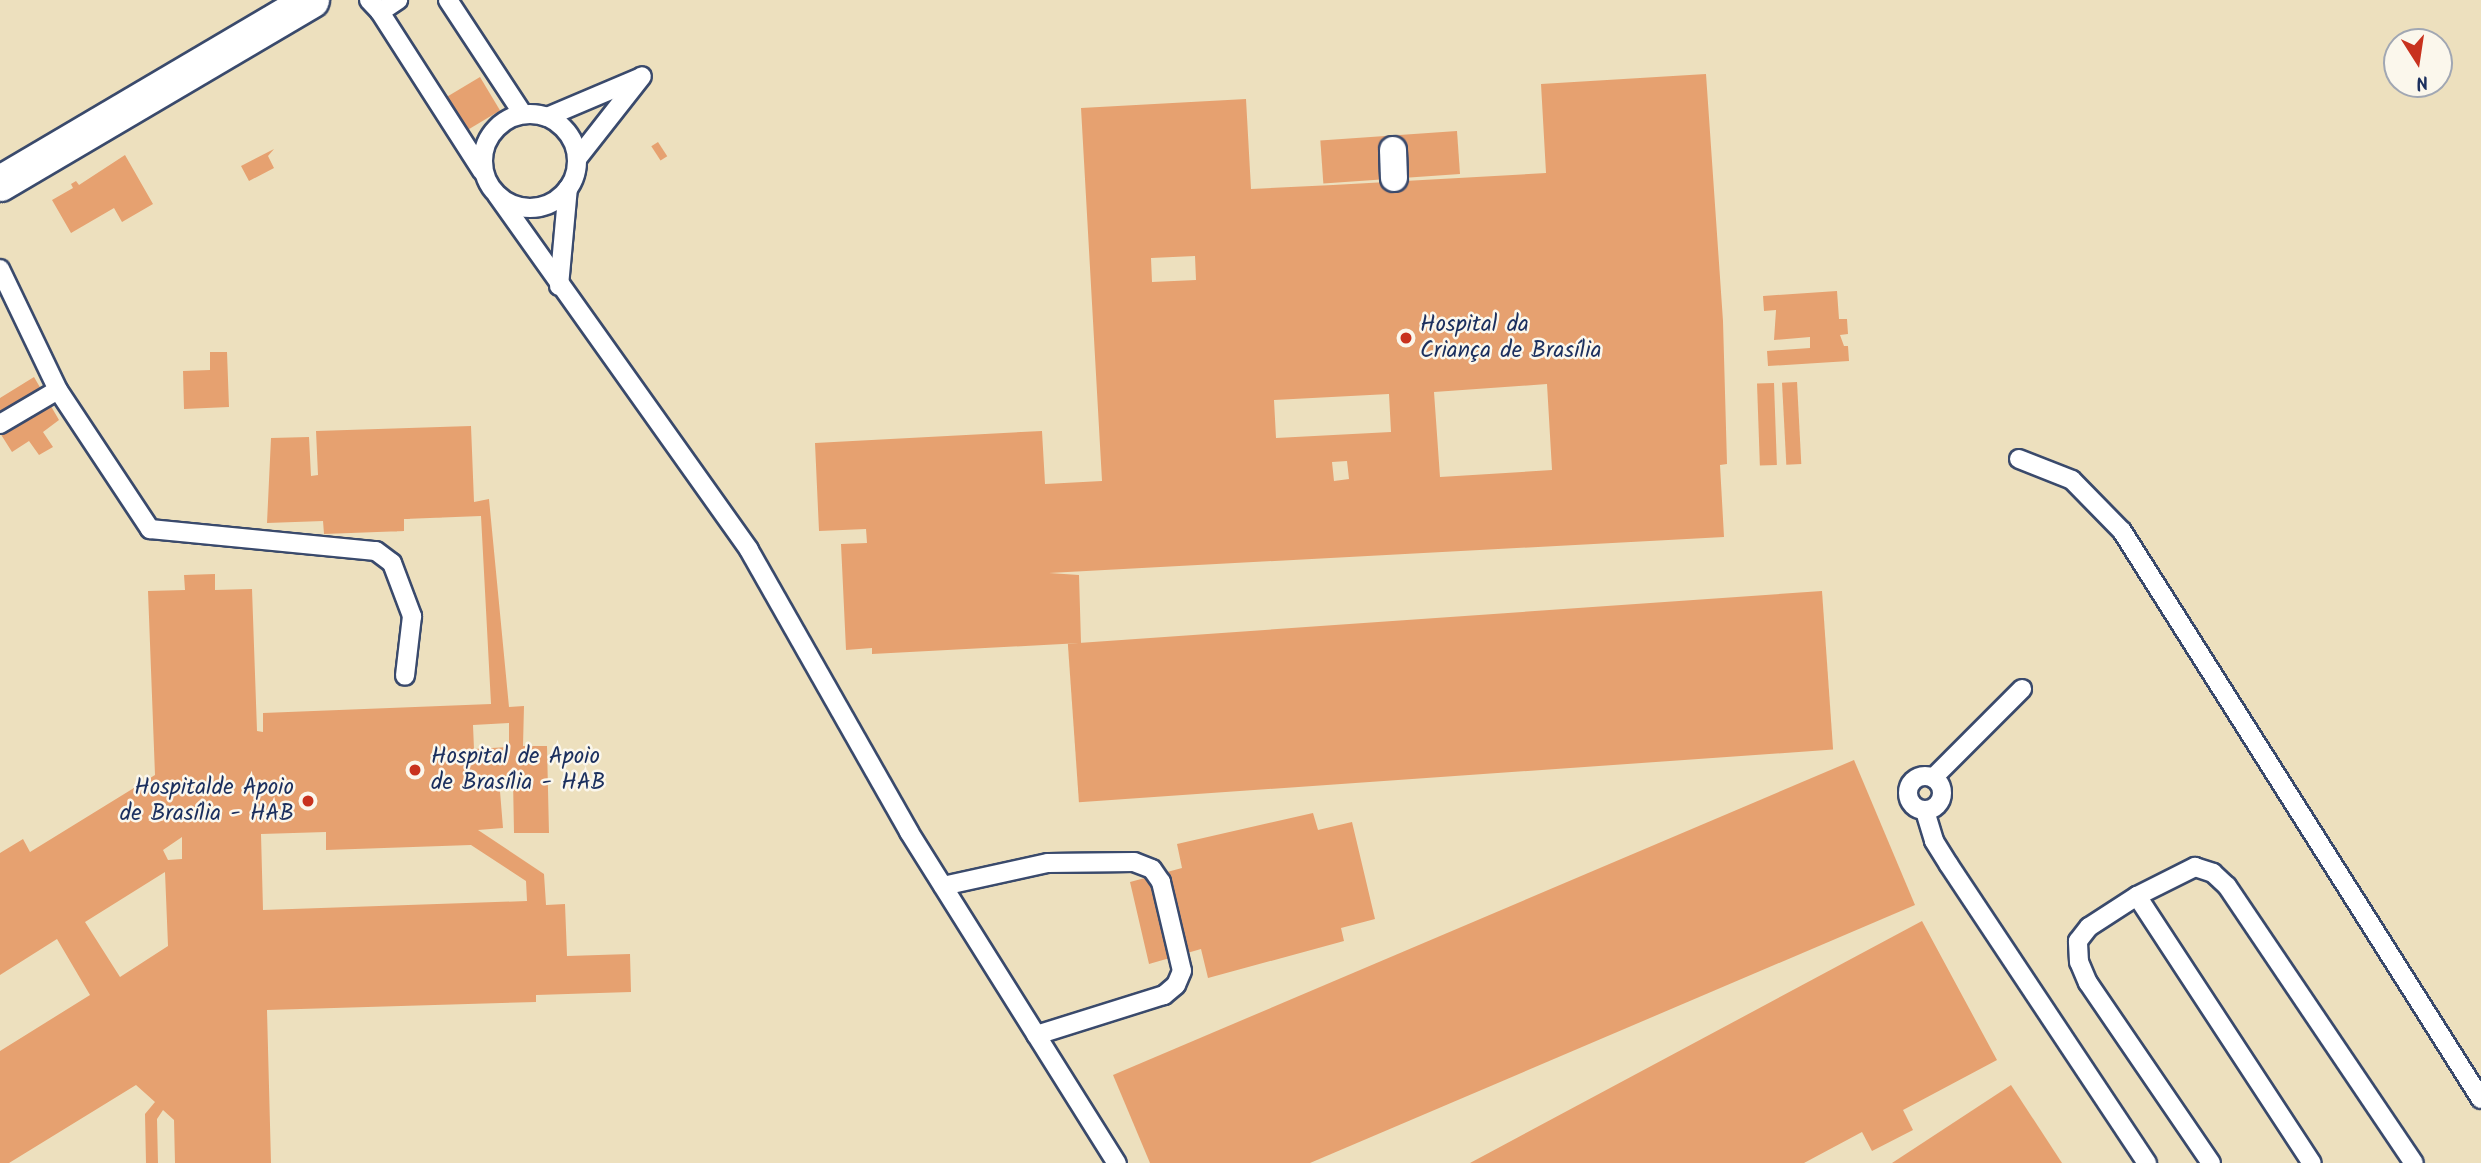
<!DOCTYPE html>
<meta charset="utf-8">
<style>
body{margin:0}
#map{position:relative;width:2481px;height:1163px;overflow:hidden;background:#ede0be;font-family:Kalam,sans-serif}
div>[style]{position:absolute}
.building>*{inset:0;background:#e6a170;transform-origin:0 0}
.roads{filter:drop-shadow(2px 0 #3a4a6c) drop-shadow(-2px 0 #3a4a6c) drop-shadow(0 2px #3a4a6c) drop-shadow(0 -2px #3a4a6c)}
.service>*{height:18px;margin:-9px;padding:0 9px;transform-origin:9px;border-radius:9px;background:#fff}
.service>.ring{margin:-9px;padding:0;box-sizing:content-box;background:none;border:18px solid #fff;border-radius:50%}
.pedestrian>*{height:26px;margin:-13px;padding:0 13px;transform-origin:13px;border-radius:13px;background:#fff}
.minor>*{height:35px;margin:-17.5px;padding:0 17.5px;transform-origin:17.5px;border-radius:17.5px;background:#fff}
.dots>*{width:19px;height:19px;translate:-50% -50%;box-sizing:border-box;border:4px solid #fbf7ec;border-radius:50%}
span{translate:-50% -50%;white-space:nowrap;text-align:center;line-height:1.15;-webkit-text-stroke:5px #fbf7ec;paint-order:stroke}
.poi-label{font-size:23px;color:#1b2f5e}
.left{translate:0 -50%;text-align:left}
.right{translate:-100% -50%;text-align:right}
.north{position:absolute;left:2383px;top:28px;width:70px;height:70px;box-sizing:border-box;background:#fbf7ec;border:2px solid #a1a7b3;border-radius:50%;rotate:168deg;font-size:19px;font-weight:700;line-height:28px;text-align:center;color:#1b2f5e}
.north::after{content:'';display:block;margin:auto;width:24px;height:32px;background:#c8321e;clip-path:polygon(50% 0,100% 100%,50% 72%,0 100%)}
</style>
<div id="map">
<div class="building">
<i style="clip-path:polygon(evenodd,1706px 74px,1723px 321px,1727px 464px,1720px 465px,1724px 537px,1049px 573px,1079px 575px,1081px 643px,872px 654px,872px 648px,846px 650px,841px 544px,867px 543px,866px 529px,819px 531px,815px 443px,1042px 431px,1045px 484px,1102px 481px,1081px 108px,1246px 99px,1251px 189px,1333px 185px,1546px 173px,1541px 84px,1706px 74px,1195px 256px,1196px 280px,1152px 282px,1151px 258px,1195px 256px,1706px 74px,1547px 384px,1552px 470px,1440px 477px,1434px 392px,1547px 384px,1706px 74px,1389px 394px,1391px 432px,1276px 438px,1274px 400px,1389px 394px,1706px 74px,1347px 461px,1349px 479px,1334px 481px,1332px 462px,1347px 461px)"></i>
<i style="left:480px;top:77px;width:39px;height:38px;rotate:59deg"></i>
<i style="left:1457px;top:131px;width:43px;height:137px;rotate:86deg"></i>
<i style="left:658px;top:142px;width:17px;height:8px;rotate:57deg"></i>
<i style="clip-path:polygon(274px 149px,268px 156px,274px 168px,249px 181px,241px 166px)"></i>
<i style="clip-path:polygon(125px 155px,153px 204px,122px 222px,114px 208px,71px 233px,52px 200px,73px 188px,71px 184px,76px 181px,79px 185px)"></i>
<i style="clip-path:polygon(1837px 291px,1839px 319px,1847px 319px,1848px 334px,1840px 335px,1844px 346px,1848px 346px,1849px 361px,1768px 366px,1767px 351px,1810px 348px,1810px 337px,1774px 340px,1776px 310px,1764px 311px,1763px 296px)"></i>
<i style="clip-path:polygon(210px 352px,227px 352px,229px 407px,184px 409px,183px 371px,210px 370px)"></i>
<i style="clip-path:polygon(34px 377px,59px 420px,43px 432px,53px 447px,39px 455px,29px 441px,12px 452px,0 433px,0 398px)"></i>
<i style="left:1797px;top:382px;width:82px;height:15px;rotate:87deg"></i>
<i style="left:1774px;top:383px;width:82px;height:17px;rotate:88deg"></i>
<i style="clip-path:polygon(evenodd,471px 426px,474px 502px,489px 499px,509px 707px,524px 706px,523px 746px,547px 746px,549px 833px,514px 833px,513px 779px,499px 779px,503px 828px,478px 830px,544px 874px,546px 905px,565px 904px,567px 956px,630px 954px,631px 992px,536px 995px,536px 1002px,267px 1010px,271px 1163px,175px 1163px,174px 1120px,163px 1110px,157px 1119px,158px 1163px,146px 1163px,145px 1114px,155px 1102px,136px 1085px,9px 1163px,0 1163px,0 1051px,90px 995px,57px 939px,0 975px,0 853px,23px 839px,30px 852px,155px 775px,148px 591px,185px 590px,184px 575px,215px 574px,215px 590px,252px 589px,257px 731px,263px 732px,263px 713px,491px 704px,481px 516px,404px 519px,404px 531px,324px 534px,323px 521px,267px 523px,271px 438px,309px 437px,311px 476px,318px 475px,316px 431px,471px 426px,509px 723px,509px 747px,474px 749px,473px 725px,509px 723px,471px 426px,326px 832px,326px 850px,471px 845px,526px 881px,527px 901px,263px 910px,261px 834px,326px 832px,471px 426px,182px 837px,182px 859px,168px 860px,163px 850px,182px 837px,471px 426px,165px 872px,168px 946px,120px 977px,85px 922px,165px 872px)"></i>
<i style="left:1822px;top:591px;width:159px;height:756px;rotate:86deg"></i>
<i style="clip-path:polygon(1854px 760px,1915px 905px,1310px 1163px,1150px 1163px,1113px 1075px)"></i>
<i style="clip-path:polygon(1313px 813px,1318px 830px,1352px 822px,1375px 919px,1341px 928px,1344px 941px,1208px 978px,1201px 949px,1149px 964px,1130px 882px,1182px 868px,1177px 844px)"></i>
<i style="clip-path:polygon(1922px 921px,1997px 1060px,1903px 1110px,1913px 1130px,1872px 1151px,1862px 1132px,1804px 1163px,1470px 1163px)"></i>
<i style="clip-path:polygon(2011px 1085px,2062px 1163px,1892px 1163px)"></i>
</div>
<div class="roads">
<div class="service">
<i style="left:369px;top:0;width:16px;rotate:47deg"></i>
<i style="left:380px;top:12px;width:22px;rotate:-34deg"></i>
<i style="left:448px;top:0;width:136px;rotate:56.7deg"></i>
<i style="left:380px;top:12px;width:189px;rotate:57.3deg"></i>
<i class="ring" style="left:483px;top:114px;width:76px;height:76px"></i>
<i style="left:547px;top:117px;width:100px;rotate:-23deg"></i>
<i style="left:577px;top:159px;width:105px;rotate:-51.9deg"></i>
<i style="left:497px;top:195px;width:435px;rotate:54.6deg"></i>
<i style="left:749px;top:550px;width:324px;rotate:60.4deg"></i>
<i style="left:909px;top:832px;width:391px;rotate:57.9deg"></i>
<i style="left:0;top:269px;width:134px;rotate:64.4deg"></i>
<i style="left:58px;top:390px;width:167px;rotate:56.5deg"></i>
<i style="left:150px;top:529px;width:227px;rotate:5.6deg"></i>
<i style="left:376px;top:551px;width:20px;rotate:37deg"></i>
<i style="left:392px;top:563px;width:57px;rotate:69.3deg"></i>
<i style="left:412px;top:616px;width:60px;rotate:96.7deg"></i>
<i style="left:559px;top:286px;width:98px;rotate:-84.8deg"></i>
<i style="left:0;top:424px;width:67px;rotate:-30.4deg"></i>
<i style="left:2019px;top:459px;width:57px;rotate:21.6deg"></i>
<i style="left:2072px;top:480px;width:71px;rotate:45.6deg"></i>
<i style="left:2122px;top:531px;width:672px;rotate:57.71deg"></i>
<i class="ring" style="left:1908px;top:776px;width:16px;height:16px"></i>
<i style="left:1933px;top:778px;width:126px;rotate:-45deg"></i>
<i style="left:1925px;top:811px;width:31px;rotate:73deg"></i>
<i style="left:1934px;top:841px;width:28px;rotate:58deg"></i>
<i style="left:1949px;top:865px;width:358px;rotate:56.4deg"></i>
<i style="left:943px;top:886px;width:107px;rotate:-12.4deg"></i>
<i style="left:1048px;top:863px;width:86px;rotate:-0.7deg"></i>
<i style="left:1134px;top:862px;width:19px;rotate:21deg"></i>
<i style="left:1152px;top:869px;width:16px;rotate:55deg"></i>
<i style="left:1161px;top:882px;width:91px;rotate:76.7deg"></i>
<i style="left:1182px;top:971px;width:15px;rotate:113deg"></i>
<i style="left:1176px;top:985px;width:16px;rotate:140deg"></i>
<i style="left:1164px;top:995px;width:134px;rotate:162.6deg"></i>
<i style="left:2137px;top:896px;width:65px;rotate:-26.6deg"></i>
<i style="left:2195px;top:867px;width:19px;rotate:18deg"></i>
<i style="left:2213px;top:873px;width:19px;rotate:43deg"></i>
<i style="left:2227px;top:886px;width:334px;rotate:56deg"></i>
<i style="left:2211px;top:1163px;width:218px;rotate:-124.3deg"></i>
<i style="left:2088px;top:983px;width:23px;rotate:-113deg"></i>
<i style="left:2079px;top:962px;width:21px;rotate:-93deg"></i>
<i style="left:2078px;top:941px;width:18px;rotate:-52deg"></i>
<i style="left:2089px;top:927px;width:57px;rotate:-32.9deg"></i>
<i style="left:2137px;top:896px;width:319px;rotate:56.8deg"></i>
</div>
<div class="pedestrian">
<i style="left:1393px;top:150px;width:28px;rotate:88deg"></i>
</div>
<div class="minor">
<i style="left:0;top:183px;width:361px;rotate:-30.5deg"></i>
</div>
</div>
<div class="dots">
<i style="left:1406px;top:338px;background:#c8321e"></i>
<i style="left:415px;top:770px;background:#c8321e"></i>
<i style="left:308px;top:801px;background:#c8321e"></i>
</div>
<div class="poi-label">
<span class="left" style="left:1420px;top:338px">Hospital da<br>Criança de Brasília</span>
<span class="left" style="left:431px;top:770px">Hospital de Apoio<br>de Brasília - HAB</span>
<span class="right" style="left:294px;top:801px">Hospitalde Apoio<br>de Brasília - HAB</span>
</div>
<div class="north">N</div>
</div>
